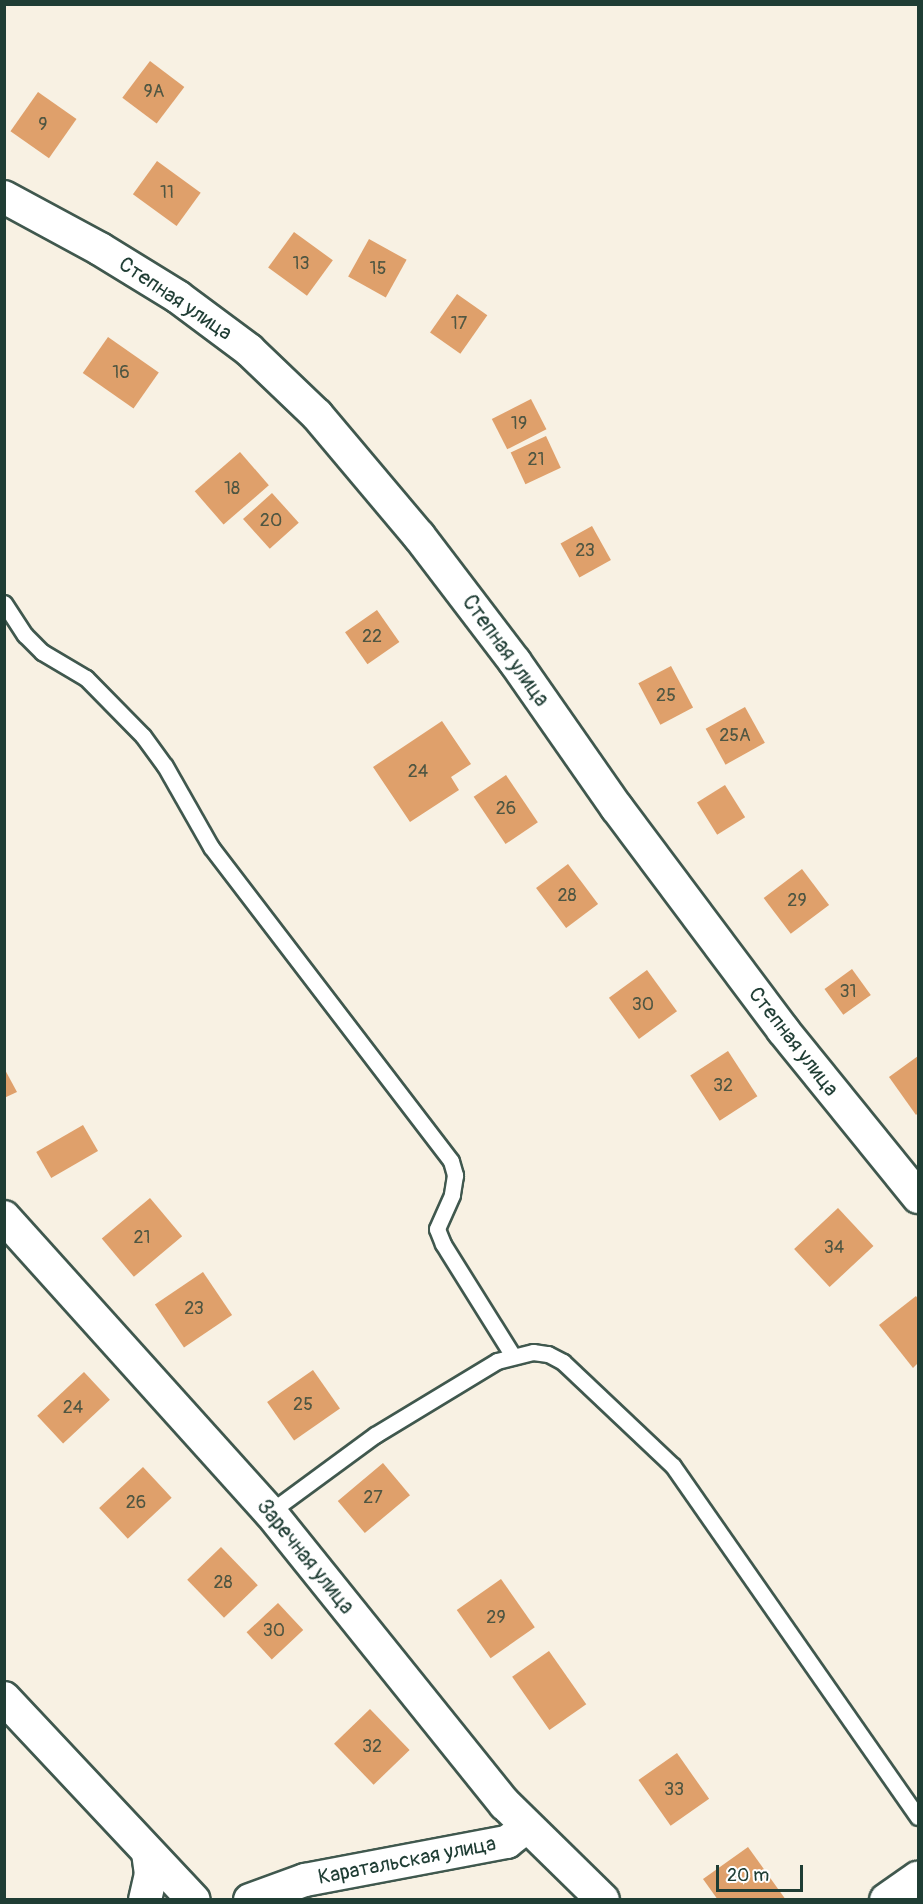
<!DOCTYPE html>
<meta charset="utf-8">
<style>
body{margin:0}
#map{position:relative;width:923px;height:1904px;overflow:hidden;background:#f8f1e3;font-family:Pangolin,sans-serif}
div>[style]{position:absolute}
.building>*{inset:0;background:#dfa06b;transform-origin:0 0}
.roads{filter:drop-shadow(2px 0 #40584e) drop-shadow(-2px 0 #40584e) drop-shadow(0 2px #40584e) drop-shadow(0 -2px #40584e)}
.lane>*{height:15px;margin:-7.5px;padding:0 7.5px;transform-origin:7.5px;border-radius:7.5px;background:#fff}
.street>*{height:32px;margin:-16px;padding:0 16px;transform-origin:16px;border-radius:16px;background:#fff}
span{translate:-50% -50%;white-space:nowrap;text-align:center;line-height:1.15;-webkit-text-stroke:5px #fff;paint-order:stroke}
.number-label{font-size:18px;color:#4f5642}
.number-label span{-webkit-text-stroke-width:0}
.street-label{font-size:21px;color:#1f3d34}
.frame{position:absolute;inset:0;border:6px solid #1f3d34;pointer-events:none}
.scale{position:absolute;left:716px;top:1865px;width:87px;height:27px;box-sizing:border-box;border:3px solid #1f3d34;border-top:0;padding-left:8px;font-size:18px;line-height:21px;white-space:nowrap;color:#1f3d34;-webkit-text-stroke:4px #fff;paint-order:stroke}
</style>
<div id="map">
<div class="building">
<i style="left:150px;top:61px;width:43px;height:46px;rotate:37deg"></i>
<i style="left:38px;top:92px;width:47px;height:48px;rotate:35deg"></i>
<i style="left:157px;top:161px;width:54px;height:41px;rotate:36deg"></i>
<i style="left:294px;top:232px;width:48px;height:44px;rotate:36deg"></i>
<i style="left:369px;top:239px;width:43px;height:43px;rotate:29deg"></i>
<i style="left:457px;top:294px;width:37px;height:47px;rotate:35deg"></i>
<i style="left:108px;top:337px;width:62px;height:44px;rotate:35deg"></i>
<i style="left:531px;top:399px;width:34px;height:44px;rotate:63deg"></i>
<i style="left:546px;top:436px;width:35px;height:39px;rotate:65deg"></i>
<i style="left:240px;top:452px;width:44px;height:60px;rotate:49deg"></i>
<i style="left:272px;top:493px;width:40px;height:39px;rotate:48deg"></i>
<i style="left:592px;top:526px;width:39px;height:36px;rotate:61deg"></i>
<i style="left:377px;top:610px;width:39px;height:39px;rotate:55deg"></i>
<i style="left:671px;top:666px;width:47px;height:37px;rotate:62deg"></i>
<i style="left:745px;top:707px;width:41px;height:45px;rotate:61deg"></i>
<i style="clip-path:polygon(442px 721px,471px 764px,451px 777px,459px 790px,410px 822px,373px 767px)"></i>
<i style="left:506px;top:775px;width:57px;height:39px;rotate:56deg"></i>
<i style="left:725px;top:785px;width:38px;height:33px;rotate:58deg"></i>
<i style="left:568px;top:864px;width:50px;height:40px;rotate:53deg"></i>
<i style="left:802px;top:869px;width:45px;height:48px;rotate:53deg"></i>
<i style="left:852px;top:969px;width:32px;height:34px;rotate:54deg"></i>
<i style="left:647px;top:970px;width:51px;height:47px;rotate:54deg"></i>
<i style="left:728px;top:1051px;width:54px;height:45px;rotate:57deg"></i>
<i style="clip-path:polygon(918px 1056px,918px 1113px,916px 1115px,889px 1077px)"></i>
<i style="clip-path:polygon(4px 1068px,17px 1092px,4px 1098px)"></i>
<i style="left:83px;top:1125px;width:30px;height:54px;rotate:60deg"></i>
<i style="left:150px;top:1198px;width:50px;height:63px;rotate:50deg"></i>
<i style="left:838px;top:1208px;width:52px;height:60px;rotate:47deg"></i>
<i style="left:203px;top:1272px;width:52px;height:58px;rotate:56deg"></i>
<i style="clip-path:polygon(916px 1296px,918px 1299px,918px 1363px,913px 1368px,879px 1325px)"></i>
<i style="left:313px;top:1370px;width:47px;height:56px;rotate:55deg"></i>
<i style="left:84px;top:1372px;width:38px;height:64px;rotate:47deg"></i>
<i style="left:383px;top:1463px;width:42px;height:59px;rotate:50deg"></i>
<i style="left:143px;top:1467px;width:42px;height:60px;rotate:47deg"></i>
<i style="left:221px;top:1547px;width:53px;height:47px;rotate:46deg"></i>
<i style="left:501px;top:1579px;width:59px;height:54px;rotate:55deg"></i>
<i style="left:278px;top:1603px;width:37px;height:43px;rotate:47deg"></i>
<i style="left:549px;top:1651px;width:65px;height:45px;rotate:55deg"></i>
<i style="left:370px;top:1709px;width:57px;height:50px;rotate:46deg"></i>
<i style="left:677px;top:1753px;width:56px;height:47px;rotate:55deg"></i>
<i style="clip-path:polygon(748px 1847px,786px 1900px,718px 1900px,703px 1879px)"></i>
</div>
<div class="roads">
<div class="lane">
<i style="left:4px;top:603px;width:38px;rotate:57deg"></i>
<i style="left:25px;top:635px;width:24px;rotate:45deg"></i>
<i style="left:42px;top:652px;width:51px;rotate:30.6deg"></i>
<i style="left:86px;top:678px;width:81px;rotate:45.5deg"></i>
<i style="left:143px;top:736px;width:37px;rotate:54deg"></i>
<i style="left:165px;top:766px;width:93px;rotate:60.4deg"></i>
<i style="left:211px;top:847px;width:395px;rotate:52.6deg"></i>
<i style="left:451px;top:1161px;width:15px;rotate:74deg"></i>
<i style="left:455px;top:1175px;width:20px;rotate:99deg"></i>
<i style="left:452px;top:1195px;width:37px;rotate:114deg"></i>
<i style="left:437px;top:1229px;width:16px;rotate:68deg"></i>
<i style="left:443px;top:1244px;width:132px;rotate:58deg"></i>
<i style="left:270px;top:1512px;width:130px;rotate:-36.3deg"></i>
<i style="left:375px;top:1435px;width:143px;rotate:-31.2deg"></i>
<i style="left:497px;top:1361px;width:37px;rotate:-14deg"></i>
<i style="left:533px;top:1352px;width:15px;rotate:8deg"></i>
<i style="left:548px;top:1354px;width:17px;rotate:28deg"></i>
<i style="left:563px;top:1362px;width:151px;rotate:43.4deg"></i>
<i style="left:673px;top:1466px;width:428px;rotate:55.1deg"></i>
</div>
<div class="street">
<i style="left:4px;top:197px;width:109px;rotate:28.4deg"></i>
<i style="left:100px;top:249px;width:92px;rotate:31.6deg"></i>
<i style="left:178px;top:297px;width:89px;rotate:36.7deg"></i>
<i style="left:249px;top:350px;width:94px;rotate:43.7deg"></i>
<i style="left:317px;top:415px;width:158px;rotate:49.9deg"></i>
<i style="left:419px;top:536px;width:158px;rotate:52.7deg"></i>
<i style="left:515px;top:662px;width:178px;rotate:55.1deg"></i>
<i style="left:617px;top:808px;width:277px;rotate:53.2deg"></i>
<i style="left:783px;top:1030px;width:215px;rotate:51deg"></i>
<i style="left:4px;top:1217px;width:397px;rotate:48deg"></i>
<i style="left:270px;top:1512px;width:375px;rotate:51.2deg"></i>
<i style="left:505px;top:1804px;width:137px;rotate:44.4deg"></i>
<i style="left:4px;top:1698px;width:277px;rotate:46.8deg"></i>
<i style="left:145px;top:1900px;width:27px;rotate:-77deg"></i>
<i style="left:151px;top:1874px;width:22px;rotate:-98deg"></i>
<i style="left:250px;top:1900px;width:59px;rotate:-20deg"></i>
<i style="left:305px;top:1880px;width:206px;rotate:-10.7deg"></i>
<i style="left:507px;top:1842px;width:24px;rotate:-38deg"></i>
<i style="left:886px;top:1900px;width:39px;rotate:-35deg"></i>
</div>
</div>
<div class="number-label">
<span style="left:154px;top:92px">9А</span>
<span style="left:43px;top:125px">9</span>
<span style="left:167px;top:193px">11</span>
<span style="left:301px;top:264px">13</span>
<span style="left:378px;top:269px">15</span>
<span style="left:459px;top:324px">17</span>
<span style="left:121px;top:373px">16</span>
<span style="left:519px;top:424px">19</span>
<span style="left:536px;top:460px">21</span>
<span style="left:232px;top:489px">18</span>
<span style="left:271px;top:521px">20</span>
<span style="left:585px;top:551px">23</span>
<span style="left:372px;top:637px">22</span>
<span style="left:666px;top:696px">25</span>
<span style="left:735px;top:736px">25А</span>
<span style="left:418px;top:772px">24</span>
<span style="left:506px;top:809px">26</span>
<span style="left:567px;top:896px">28</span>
<span style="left:797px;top:901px">29</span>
<span style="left:848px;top:992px">31</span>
<span style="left:643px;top:1005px">30</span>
<span style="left:723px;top:1086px">32</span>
<span style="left:142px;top:1238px">21</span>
<span style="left:834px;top:1248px">34</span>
<span style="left:194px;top:1309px">23</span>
<span style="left:303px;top:1405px">25</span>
<span style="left:73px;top:1408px">24</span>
<span style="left:373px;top:1498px">27</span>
<span style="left:136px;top:1503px">26</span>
<span style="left:223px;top:1583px">28</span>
<span style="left:496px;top:1618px">29</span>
<span style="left:274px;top:1631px">30</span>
<span style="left:372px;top:1747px">32</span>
<span style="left:674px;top:1790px">33</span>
</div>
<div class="street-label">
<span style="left:175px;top:299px;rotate:34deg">Степная улица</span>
<span style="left:505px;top:651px;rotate:54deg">Степная улица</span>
<span style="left:793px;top:1042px;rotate:52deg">Степная улица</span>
<span style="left:305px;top:1557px;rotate:51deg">Заречная улица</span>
<span style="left:407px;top:1861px;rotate:-11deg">Каратальская улица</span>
</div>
<div class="frame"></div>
<div class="scale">20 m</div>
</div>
